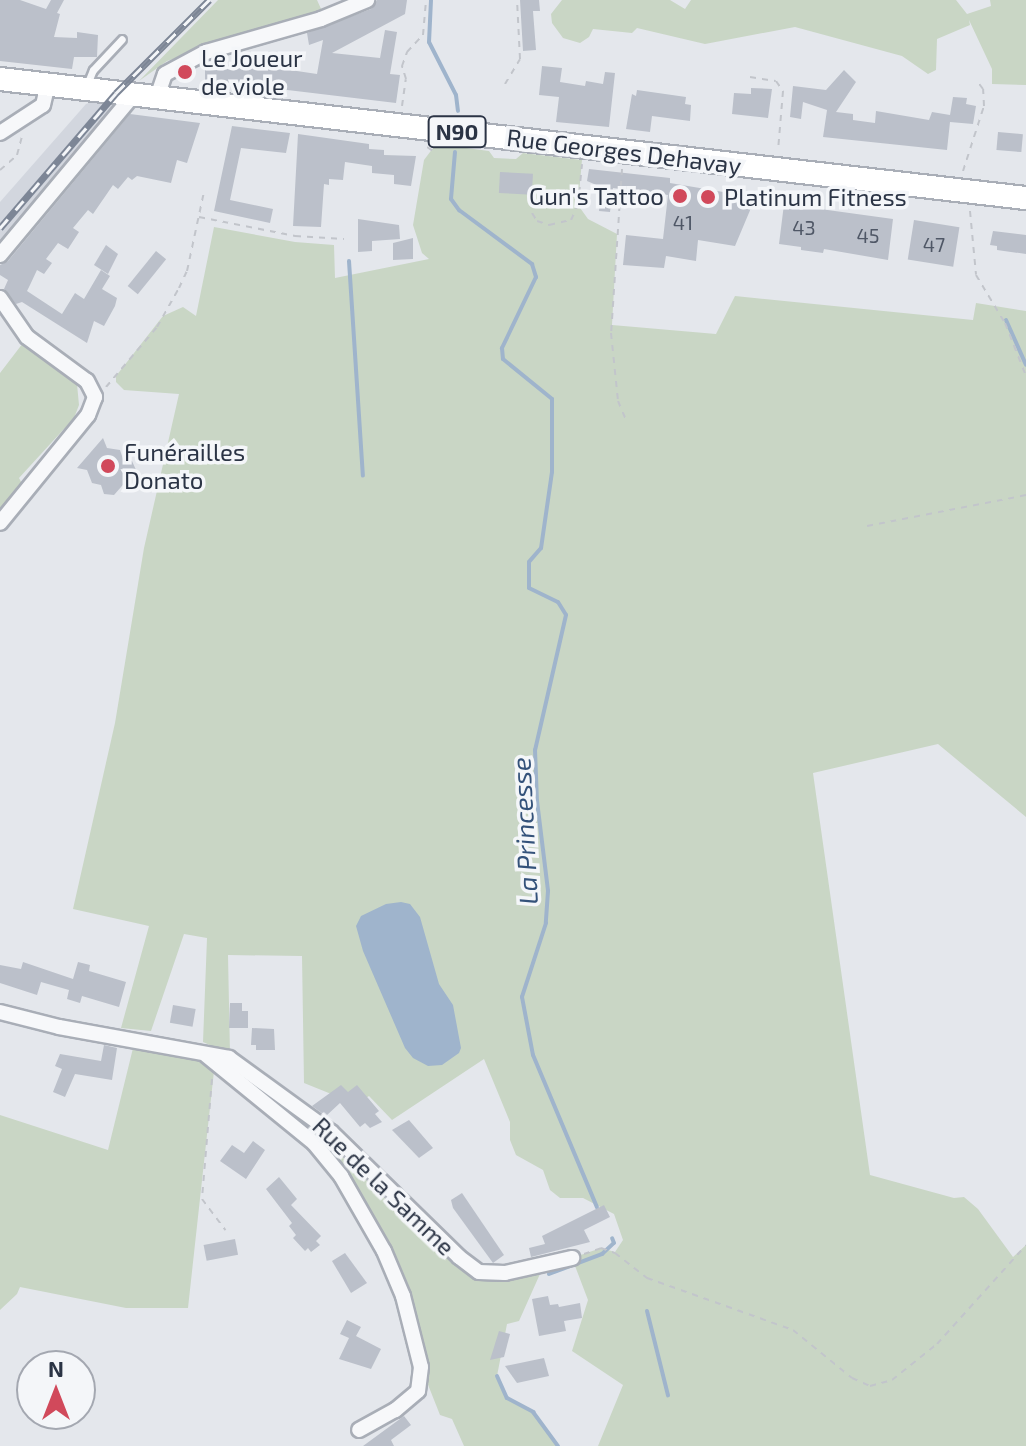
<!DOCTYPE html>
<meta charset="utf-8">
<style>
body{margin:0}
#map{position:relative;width:1026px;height:1446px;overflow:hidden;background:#e4e7ec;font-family:"Exo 2",sans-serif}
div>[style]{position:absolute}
.built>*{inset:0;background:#d2d6de}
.green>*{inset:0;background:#c9d6c5}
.water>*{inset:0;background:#9fb4cc}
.stream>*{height:4px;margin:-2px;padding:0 2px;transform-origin:2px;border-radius:2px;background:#9fb4cc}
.building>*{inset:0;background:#bbc0ca;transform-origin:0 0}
.path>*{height:2px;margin-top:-1px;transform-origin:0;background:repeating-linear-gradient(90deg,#c2c5cb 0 6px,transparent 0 12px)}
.roads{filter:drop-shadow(2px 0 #a9aeb7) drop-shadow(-2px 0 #a9aeb7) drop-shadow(0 2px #a9aeb7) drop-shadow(0 -2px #a9aeb7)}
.service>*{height:7px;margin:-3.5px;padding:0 3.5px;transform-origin:3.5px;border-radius:3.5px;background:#f7f8fa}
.minor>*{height:14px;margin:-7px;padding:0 7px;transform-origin:7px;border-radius:7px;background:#f7f8fa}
.primary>*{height:22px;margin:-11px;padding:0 11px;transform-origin:11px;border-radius:11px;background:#fff}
.rail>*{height:7px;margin-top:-3.5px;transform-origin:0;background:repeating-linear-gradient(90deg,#f4f6f9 0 12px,#7d8696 0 24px);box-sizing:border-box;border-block:2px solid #7d8696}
.dots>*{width:22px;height:22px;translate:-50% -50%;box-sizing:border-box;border:4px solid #f4f6f9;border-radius:50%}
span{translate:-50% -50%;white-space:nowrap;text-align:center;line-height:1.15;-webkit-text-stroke:7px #f4f6f9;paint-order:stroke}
.number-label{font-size:20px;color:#4f5766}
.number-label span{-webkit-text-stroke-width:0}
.shield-label span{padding:2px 6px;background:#f4f6f9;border:2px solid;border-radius:6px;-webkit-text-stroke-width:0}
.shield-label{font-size:22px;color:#2b3445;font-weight:700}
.poi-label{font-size:24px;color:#2b3445}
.left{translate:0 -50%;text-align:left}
.right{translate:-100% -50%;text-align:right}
.street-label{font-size:24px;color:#2b3445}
.water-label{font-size:26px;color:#34527a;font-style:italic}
.north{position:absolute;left:16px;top:1350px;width:80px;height:80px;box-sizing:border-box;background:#f4f6f9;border:2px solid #a4a8b1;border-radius:50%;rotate:0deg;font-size:22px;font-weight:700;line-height:32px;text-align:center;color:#2b3445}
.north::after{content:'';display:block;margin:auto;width:28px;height:36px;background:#d1495b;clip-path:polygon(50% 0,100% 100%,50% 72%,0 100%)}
</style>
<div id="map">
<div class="built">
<i style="clip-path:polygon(100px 99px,116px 101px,0 243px,0 202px,86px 104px)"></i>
</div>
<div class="green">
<i style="clip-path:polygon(218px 0,317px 0,322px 11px,167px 61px,139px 81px)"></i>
<i style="clip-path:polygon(562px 0,670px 0,685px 9px,691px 0,956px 0,967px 14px,991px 6px,990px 0,1026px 0,1026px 85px,992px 84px,992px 69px,969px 20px,970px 25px,937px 39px,936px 70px,928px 74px,902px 56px,795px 27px,705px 44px,637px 28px,632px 33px,593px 29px,589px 37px,580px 43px,563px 38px,552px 23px,551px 14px)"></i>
<i style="clip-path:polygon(436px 144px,489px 151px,494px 158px,516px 159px,523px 153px,582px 160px,578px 205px,588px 219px,617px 234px,612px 325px,716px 334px,735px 296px,973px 320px,976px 303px,1026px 311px,1026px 817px,938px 744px,813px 773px,870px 1175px,954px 1198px,964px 1197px,978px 1209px,1013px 1257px,1026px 1245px,1026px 1446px,598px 1446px,623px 1385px,572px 1351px,588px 1300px,572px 1258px,601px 1248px,615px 1252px,623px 1240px,614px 1214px,583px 1198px,560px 1198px,550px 1190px,543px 1170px,516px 1155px,510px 1140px,510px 1122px,484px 1059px,392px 1120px,369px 1096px,356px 1104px,304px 1083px,302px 956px,228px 955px,230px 1054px,203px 1042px,207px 938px,184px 934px,151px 1031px,121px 1028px,149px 926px,73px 909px,115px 723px,144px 548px,179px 394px,124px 390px,116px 382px,116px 376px,163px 316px,183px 307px,196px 316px,214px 227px,295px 242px,334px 245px,335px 278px,429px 259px,422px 253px,413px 225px,424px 160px)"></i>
<i style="clip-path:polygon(23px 343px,77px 384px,79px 405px,74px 418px,19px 478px,26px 491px,0 522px,0 373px)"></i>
<i style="clip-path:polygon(135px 1040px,215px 1062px,188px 1308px,126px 1308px,20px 1287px,17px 1294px,0 1310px,0 1115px,108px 1150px)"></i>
<i style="clip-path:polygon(229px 1058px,298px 1105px,471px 1267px,544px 1265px,519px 1321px,507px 1324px,497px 1376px,507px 1398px,533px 1412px,558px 1446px,464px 1446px,452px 1419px,440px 1415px,421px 1367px,403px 1296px,341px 1176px,263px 1101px)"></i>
</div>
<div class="water">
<i style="clip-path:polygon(401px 902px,410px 904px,420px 917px,439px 984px,453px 1005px,461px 1048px,459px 1053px,442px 1065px,428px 1066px,413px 1058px,405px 1048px,363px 951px,356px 926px,361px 916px,386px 904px)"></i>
</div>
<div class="stream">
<i style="left:431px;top:0;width:42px;rotate:92.7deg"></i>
<i style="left:429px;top:42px;width:59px;rotate:63deg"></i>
<i style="left:456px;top:95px;width:16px;rotate:83deg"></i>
<i style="left:455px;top:152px;width:47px;rotate:94.9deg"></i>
<i style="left:451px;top:199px;width:14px;rotate:54deg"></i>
<i style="left:459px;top:210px;width:91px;rotate:36.5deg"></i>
<i style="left:532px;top:264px;width:14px;rotate:73deg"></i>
<i style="left:536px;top:277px;width:79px;rotate:115.6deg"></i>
<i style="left:502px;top:348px;width:11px;rotate:85deg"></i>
<i style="left:503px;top:359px;width:63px;rotate:39.2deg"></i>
<i style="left:552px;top:399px;width:73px;rotate:90deg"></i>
<i style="left:552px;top:472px;width:77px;rotate:98.2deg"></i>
<i style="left:541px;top:548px;width:18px;rotate:131deg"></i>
<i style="left:529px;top:562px;width:26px;rotate:90deg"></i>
<i style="left:529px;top:588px;width:32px;rotate:26deg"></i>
<i style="left:558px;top:602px;width:15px;rotate:58deg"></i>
<i style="left:566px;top:615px;width:139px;rotate:102.9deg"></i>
<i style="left:535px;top:750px;width:51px;rotate:87.8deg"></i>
<i style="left:537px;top:801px;width:91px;rotate:83deg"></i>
<i style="left:548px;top:891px;width:32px;rotate:94deg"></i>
<i style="left:546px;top:923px;width:78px;rotate:108deg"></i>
<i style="left:522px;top:997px;width:59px;rotate:79.3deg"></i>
<i style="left:533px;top:1055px;width:165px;rotate:67.2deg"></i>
<i style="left:349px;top:261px;width:215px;rotate:86.3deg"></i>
<i style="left:1006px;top:320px;width:49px;rotate:66deg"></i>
<i style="left:549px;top:1274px;width:57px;rotate:-20.7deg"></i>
<i style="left:602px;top:1254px;width:16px;rotate:-43deg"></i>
<i style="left:614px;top:1243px;width:5px;rotate:-112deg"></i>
<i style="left:647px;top:1311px;width:87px;rotate:76deg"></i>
<i style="left:497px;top:1376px;width:24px;rotate:66deg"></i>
<i style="left:507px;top:1398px;width:30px;rotate:28deg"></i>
<i style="left:533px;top:1412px;width:42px;rotate:53.7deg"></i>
</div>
<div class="building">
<i style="clip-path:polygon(0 0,20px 0,46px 9px,51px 0,64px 0,57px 13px,60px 14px,54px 37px,77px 38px,77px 32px,98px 35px,97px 57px,74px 57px,72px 69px,0 61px)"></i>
<i style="clip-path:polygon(377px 0,407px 0,405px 14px,332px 53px,380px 58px,385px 30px,397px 32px,390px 74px,400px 75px,396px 103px,205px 80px,205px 64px,242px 65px,243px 57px,252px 58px,252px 54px,291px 60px,290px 70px,317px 74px,323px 40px,309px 45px,307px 33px,371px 9px)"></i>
<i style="clip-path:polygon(520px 0,539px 0,540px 11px,533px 11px,536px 50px,523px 51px)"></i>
<i style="clip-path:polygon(542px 66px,562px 68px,560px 82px,585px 86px,586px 81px,603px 84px,605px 72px,615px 73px,609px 127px,556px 122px,559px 97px,539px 95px)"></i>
<i style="clip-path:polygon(844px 70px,856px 82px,836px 112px,853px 114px,853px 120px,875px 123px,876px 111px,929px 120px,932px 112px,950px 115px,953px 97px,967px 98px,966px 104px,976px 106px,973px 124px,950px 122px,947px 150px,823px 137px,827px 110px,803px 102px,801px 119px,790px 117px,793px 86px,826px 90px)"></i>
<i style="clip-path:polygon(751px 88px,772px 89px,768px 118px,732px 114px,734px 93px,751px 94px)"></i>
<i style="clip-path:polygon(637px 90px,686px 97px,685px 104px,691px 105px,690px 121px,652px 116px,650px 132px,626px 129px,632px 94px,636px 96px)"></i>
<i style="clip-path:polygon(130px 114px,200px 123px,187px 163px,177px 160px,171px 183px,137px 176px,132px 180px,128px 177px,118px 189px,113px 185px,93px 214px,88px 210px,73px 228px,79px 232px,68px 249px,58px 243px,46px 259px,52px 263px,44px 274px,37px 270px,30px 285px,27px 291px,62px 314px,75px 293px,84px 299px,101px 270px,110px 276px,102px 289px,117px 298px,115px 306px,104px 326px,94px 321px,87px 343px,22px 302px,16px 304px,4px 289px,8px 280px,0 275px,0 265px,8px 261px)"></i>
<i style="clip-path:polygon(232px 126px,290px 133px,286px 153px,241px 148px,230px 200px,273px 209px,270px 223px,214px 211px)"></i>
<i style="left:998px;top:132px;width:25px;height:18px;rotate:5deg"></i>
<i style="clip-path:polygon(298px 134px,369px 144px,369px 149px,384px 150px,384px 155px,416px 156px,411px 186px,394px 184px,394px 175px,372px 173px,372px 166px,345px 162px,343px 180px,329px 179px,329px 185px,324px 184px,321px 227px,293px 226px)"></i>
<i style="clip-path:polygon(589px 169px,670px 178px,670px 183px,753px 197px,751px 208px,735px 246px,698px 240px,696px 261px,666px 256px,664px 268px,623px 265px,626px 235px,663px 239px,668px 195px,613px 188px,610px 212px,599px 211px,601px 187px,587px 181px)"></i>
<i style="left:500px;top:172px;width:33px;height:21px;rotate:3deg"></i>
<i style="clip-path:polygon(784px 204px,893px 219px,888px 260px,824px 249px,823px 253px,801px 250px,801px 247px,779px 244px)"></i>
<i style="clip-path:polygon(358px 219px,399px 225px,400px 239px,372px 241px,372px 251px,358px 252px)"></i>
<i style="left:914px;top:220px;width:46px;height:40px;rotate:9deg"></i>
<i style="clip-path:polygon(993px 231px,1026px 235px,1026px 254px,997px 250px,997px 246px,990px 245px)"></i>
<i style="clip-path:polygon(413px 238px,413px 259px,393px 260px,393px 243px)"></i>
<i style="clip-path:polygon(106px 245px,118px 254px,108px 274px,94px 265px)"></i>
<i style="left:156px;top:251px;width:13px;height:45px;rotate:39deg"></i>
<i style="clip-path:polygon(103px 438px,107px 448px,120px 450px,123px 459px,132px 461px,136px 470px,114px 495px,104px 494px,101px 485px,92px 483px,87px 470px,77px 468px)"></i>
<i style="clip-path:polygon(23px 962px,73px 979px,78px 962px,90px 965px,89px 971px,126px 982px,119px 1007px,82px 996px,80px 1003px,67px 999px,69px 990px,41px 982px,37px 995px,0 983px,0 965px,21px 969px)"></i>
<i style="clip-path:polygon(230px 1003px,242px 1003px,242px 1011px,248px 1011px,248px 1028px,229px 1028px)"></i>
<i style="left:173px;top:1005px;width:23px;height:18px;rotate:10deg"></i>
<i style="clip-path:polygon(252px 1028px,274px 1029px,275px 1050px,256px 1050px,256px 1045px,251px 1045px)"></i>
<i style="clip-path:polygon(104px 1045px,117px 1048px,112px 1080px,75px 1074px,65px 1097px,53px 1092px,62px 1069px,55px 1066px,60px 1054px,101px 1061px)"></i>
<i style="clip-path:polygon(341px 1085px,348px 1092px,357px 1085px,379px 1111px,375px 1114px,382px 1122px,370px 1128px,365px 1123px,360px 1127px,340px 1103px,326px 1116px,312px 1106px)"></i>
<i style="clip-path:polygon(409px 1120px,433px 1148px,419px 1158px,392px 1130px)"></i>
<i style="clip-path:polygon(253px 1141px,265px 1150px,246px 1179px,220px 1161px,232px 1145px,244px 1153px)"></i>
<i style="clip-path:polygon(279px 1177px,297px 1199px,291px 1205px,321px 1236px,316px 1241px,320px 1245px,311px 1252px,308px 1248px,305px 1251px,293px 1238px,296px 1235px,289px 1226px,292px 1223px,266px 1189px)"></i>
<i style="clip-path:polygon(462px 1193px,504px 1255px,493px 1263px,453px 1208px,451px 1200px)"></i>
<i style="clip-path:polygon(604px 1205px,610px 1217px,584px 1230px,590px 1242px,531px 1257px,529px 1248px,545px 1244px,542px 1236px)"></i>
<i style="left:235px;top:1239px;width:16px;height:32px;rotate:79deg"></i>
<i style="clip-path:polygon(345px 1253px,367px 1283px,351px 1293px,332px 1261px)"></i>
<i style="clip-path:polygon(548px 1296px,550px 1305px,558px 1304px,559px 1307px,580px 1303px,582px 1318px,564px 1321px,566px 1331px,539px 1336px,532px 1299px)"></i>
<i style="clip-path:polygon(347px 1320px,361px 1327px,356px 1336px,381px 1349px,371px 1369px,339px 1359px,349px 1338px,340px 1334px)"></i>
<i style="clip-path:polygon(499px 1331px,510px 1334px,504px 1357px,490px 1360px)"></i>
<i style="clip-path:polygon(544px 1358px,549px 1376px,517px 1383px,505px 1366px)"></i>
<i style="clip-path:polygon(404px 1416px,411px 1425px,391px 1440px,394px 1446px,363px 1446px)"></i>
</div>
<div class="path">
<i style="left:750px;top:77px;width:26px;rotate:9deg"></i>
<i style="left:776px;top:81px;width:12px;rotate:55deg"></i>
<i style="left:783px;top:91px;width:59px;rotate:94.8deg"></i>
<i style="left:505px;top:84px;width:29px;rotate:-59deg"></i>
<i style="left:520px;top:59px;width:59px;rotate:-92.9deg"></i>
<i style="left:402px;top:106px;width:27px;rotate:-82deg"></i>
<i style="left:406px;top:79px;width:14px;rotate:-107deg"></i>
<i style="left:402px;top:66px;width:15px;rotate:-70deg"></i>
<i style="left:407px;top:52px;width:23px;rotate:-47deg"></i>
<i style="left:423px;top:35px;width:35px;rotate:-85deg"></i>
<i style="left:427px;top:147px;width:7px;rotate:34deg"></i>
<i style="left:622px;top:169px;width:164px;rotate:93.8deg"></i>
<i style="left:611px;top:333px;width:68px;rotate:84.1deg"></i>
<i style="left:618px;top:401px;width:21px;rotate:67deg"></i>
<i style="left:0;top:170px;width:23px;rotate:-41deg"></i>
<i style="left:17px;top:155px;width:20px;rotate:-75deg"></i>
<i style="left:963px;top:171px;width:68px;rotate:-72.1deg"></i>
<i style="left:984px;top:106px;width:17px;rotate:-93deg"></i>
<i style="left:983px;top:89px;width:10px;rotate:-127deg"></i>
<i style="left:970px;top:211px;width:64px;rotate:84.6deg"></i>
<i style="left:976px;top:275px;width:56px;rotate:58.9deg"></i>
<i style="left:1005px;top:323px;width:57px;rotate:68.4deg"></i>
<i style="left:532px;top:213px;width:9px;rotate:58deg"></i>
<i style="left:537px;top:221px;width:13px;rotate:18deg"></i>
<i style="left:549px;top:225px;width:23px;rotate:-13deg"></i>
<i style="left:571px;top:220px;width:17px;rotate:-65deg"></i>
<i style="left:578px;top:205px;width:41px;rotate:-84.4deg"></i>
<i style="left:199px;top:217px;width:98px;rotate:11.2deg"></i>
<i style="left:295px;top:236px;width:49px;rotate:3.5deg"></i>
<i style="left:106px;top:387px;width:79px;rotate:-49.6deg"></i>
<i style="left:157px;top:327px;width:45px;rotate:-60.6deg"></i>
<i style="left:179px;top:288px;width:19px;rotate:-65deg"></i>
<i style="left:187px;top:271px;width:81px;rotate:-77.9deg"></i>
<i style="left:867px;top:526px;width:162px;rotate:-11deg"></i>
<i style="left:212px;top:1079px;width:120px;rotate:94.8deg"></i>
<i style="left:202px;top:1199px;width:39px;rotate:53deg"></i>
<i style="left:584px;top:1254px;width:18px;rotate:-19deg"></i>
<i style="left:601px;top:1248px;width:15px;rotate:20deg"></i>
<i style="left:615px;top:1253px;width:41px;rotate:38deg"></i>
<i style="left:647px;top:1278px;width:155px;rotate:19.6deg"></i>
<i style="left:793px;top:1330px;width:76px;rotate:39.1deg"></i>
<i style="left:852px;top:1378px;width:20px;rotate:24deg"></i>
<i style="left:870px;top:1386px;width:23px;rotate:-15deg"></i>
<i style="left:892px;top:1380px;width:58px;rotate:-38.7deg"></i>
<i style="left:937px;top:1344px;width:133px;rotate:-48deg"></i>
</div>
<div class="roads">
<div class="service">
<i style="left:86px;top:87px;width:18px;rotate:-68deg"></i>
<i style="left:93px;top:70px;width:42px;rotate:-46.9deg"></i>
</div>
<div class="minor">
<i style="left:157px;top:97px;width:24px;rotate:-71deg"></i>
<i style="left:165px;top:74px;width:47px;rotate:-28.2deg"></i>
<i style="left:206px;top:52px;width:120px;rotate:-16deg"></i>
<i style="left:321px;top:19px;width:50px;rotate:-22.4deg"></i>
<i style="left:0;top:133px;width:51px;rotate:-33.1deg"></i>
<i style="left:43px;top:105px;width:22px;rotate:-77deg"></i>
<i style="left:0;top:255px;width:209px;rotate:-50.2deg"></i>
<i style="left:0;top:298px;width:47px;rotate:55.3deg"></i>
<i style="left:27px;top:337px;width:74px;rotate:36.3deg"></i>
<i style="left:87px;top:381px;width:18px;rotate:63deg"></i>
<i style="left:95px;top:397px;width:19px;rotate:111deg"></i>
<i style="left:88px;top:415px;width:139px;rotate:129.2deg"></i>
<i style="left:0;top:1012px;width:61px;rotate:14.3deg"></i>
<i style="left:59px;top:1027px;width:173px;rotate:10.3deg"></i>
<i style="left:229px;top:1058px;width:126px;rotate:36deg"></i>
<i style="left:331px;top:1132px;width:179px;rotate:44.3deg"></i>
<i style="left:459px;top:1257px;width:25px;rotate:37deg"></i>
<i style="left:479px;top:1272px;width:26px;rotate:2deg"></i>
<i style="left:505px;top:1273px;width:69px;rotate:-12.6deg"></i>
<i style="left:206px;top:1055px;width:139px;rotate:39.2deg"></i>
<i style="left:314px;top:1143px;width:43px;rotate:50.7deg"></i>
<i style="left:341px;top:1176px;width:86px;rotate:60.2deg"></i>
<i style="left:384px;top:1251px;width:49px;rotate:67.1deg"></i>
<i style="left:403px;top:1296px;width:73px;rotate:75.8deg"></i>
<i style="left:421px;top:1367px;width:24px;rotate:97deg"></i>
<i style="left:418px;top:1391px;width:30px;rotate:140deg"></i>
<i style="left:395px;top:1410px;width:41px;rotate:150.9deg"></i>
</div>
<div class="primary">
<i style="left:0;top:79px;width:1033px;rotate:6.62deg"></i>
</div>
</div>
<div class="rail">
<i style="left:0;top:228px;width:178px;rotate:-49.3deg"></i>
<i style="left:116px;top:93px;width:132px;rotate:-45deg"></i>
</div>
<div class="dots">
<i style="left:185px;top:72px;background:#d1495b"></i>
<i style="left:680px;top:196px;background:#d1495b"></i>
<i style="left:708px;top:197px;background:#d1495b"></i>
<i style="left:108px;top:466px;background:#d1495b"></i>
</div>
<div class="number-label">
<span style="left:683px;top:222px">41</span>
<span style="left:804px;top:227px">43</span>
<span style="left:868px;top:235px">45</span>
<span style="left:934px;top:244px">47</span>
</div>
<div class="shield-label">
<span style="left:457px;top:132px">N90</span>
</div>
<div class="poi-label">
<span class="left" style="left:201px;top:72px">Le Joueur<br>de viole</span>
<span class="right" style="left:664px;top:196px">Gun's Tattoo</span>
<span class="left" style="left:724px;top:197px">Platinum Fitness</span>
<span class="left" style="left:124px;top:466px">Funérailles<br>Donato</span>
</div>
<div class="street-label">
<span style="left:624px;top:151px;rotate:7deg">Rue Georges Dehavay</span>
<span style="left:384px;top:1186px;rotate:44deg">Rue de la Samme</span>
</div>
<div class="water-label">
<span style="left:524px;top:831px;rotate:-93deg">La Princesse</span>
</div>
<div class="north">N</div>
</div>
